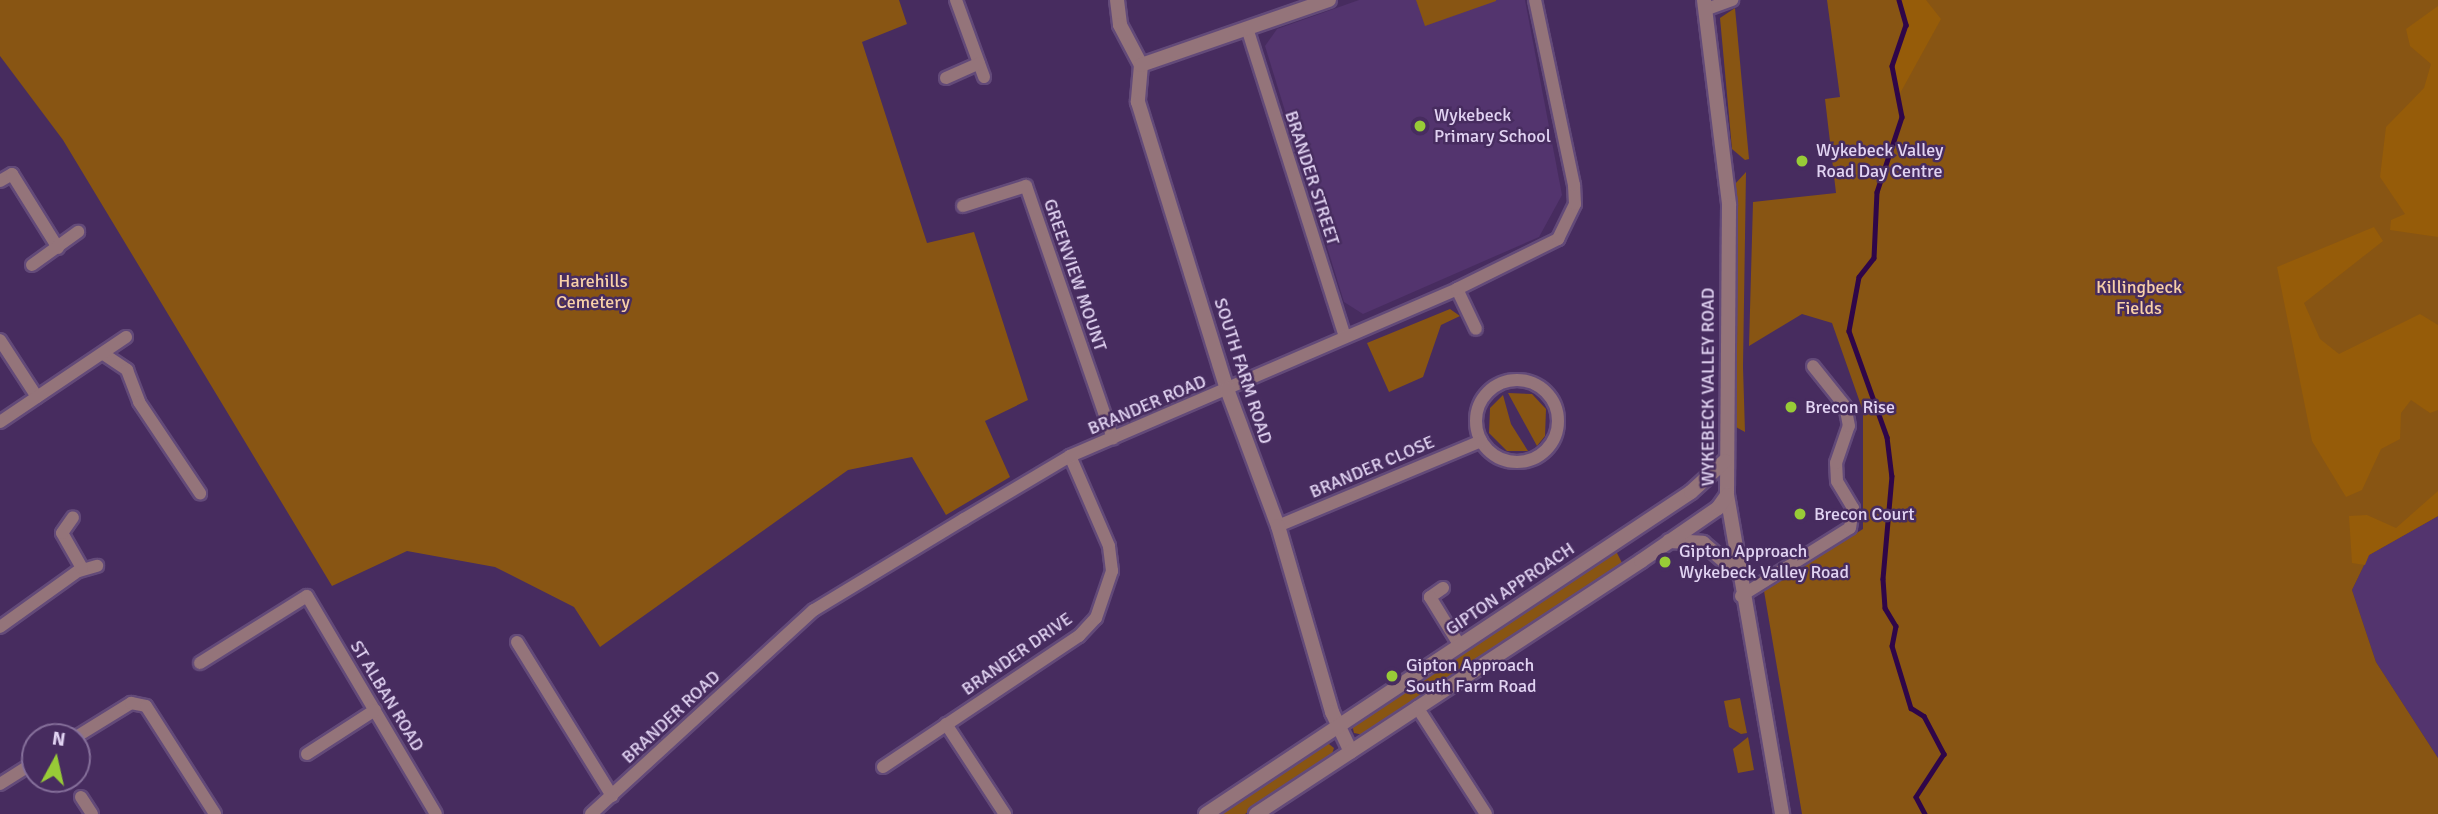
<!DOCTYPE html>
<style>
body{margin:0}
#map{position:relative;width:2438px;height:814px;overflow:hidden;background:#472c5f;font-family:Signika,sans-serif}
div>[style]{position:absolute}
.built>*{inset:0;background:#53346e}
.green>*{inset:0;background:#885513}
.forest>*{inset:0;background:#965c09}
.stream>*{height:4.5px;margin:-2.25px;padding:0 2.25px;transform-origin:2.25px;border-radius:2.25px;background:#2f0649}
.roads{filter:drop-shadow(2px 0 #634a79) drop-shadow(-2px 0 #634a79) drop-shadow(0 2px #634a79) drop-shadow(0 -2px #634a79)}
.minor>*{height:12px;margin:-6px;padding:0 6px;transform-origin:6px;border-radius:6px;background:#94747a}
.minor>.ring{margin:-6px;padding:0;box-sizing:content-box;background:none;border:12px solid #94747a;border-radius:50%}
.tertiary>*{height:14px;margin:-7px;padding:0 7px;transform-origin:7px;border-radius:7px;background:#94747a}
.dots>*{width:19px;height:19px;translate:-50% -50%;box-sizing:border-box;border:4px solid #472c5f;border-radius:50%}
span{translate:-50% -50%;white-space:nowrap;text-align:center;line-height:1.15;-webkit-text-stroke:5px #472c5f;paint-order:stroke}
.poi-label{font-size:18px;color:#e1d3f2}
.left{translate:0 -50%;text-align:left}
.street-label{font-size:18px;color:#e1d3f2}
.park-label{font-size:18px;color:#f8d0a8}
.north{position:absolute;left:21px;top:723px;width:70px;height:70px;box-sizing:border-box;background:#472c5f;border:2px solid #856f9a;border-radius:50%;rotate:8deg;font-size:19px;font-weight:700;line-height:28px;text-align:center;color:#e1d3f2}
.north::after{content:'';display:block;margin:auto;width:24px;height:32px;background:#98cb37;clip-path:polygon(50% 0,100% 100%,50% 72%,0 100%)}
</style>
<div id="map">
<div class="built">
<i style="clip-path:polygon(1359px 0,1525px 0,1562px 195px,1539px 237px,1363px 314px,1344px 302px,1265px 46px,1277px 29px)"></i>
<i style="clip-path:polygon(2438px 516px,2438px 758px,2376px 662px,2352px 590px,2369px 555px)"></i>
</div>
<div class="green">
<i style="clip-path:polygon(0 0,899px 0,907px 24px,862px 42px,927px 243px,974px 232px,1028px 400px,985px 421px,1010px 477px,946px 515px,912px 457px,848px 470px,600px 647px,574px 607px,495px 567px,407px 551px,332px 586px,63px 140px,0 56px)"></i>
<i style="clip-path:polygon(1416px 0,1496px 0,1496px 1px,1425px 26px)"></i>
<i style="clip-path:polygon(1827px 0,2438px 0,2438px 516px,2369px 555px,2352px 590px,2376px 662px,2438px 758px,2438px 814px,1802px 814px,1764px 591px,1863px 529px,1863px 411px,1832px 323px,1802px 314px,1749px 346px,1753px 202px,1836px 193px,1825px 99px,1840px 97px)"></i>
<i style="clip-path:polygon(1735px 8px,1749px 159px,1745px 160px,1732px 149px,1720px 18px)"></i>
<i style="clip-path:polygon(1746px 172px,1743px 367px,1745px 432px,1734px 426px,1735px 184px)"></i>
<i style="clip-path:polygon(1450px 309px,1460px 316px,1441px 325px,1423px 377px,1389px 392px,1367px 343px)"></i>
<i style="clip-path:polygon(1508px 393px,1532px 394px,1546px 409px,1545px 436px,1537px 446px)"></i>
<i style="clip-path:polygon(1503px 395px,1511px 424px,1528px 451px,1507px 451px,1489px 433px,1490px 408px)"></i>
<i style="clip-path:polygon(1615px 549px,1623px 565px,1364px 735px,1354px 733px,1352px 725px)"></i>
<i style="clip-path:polygon(1740px 698px,1747px 733px,1741px 734px,1729px 727px,1724px 701px)"></i>
<i style="clip-path:polygon(1748px 737px,1754px 770px,1738px 773px,1733px 749px)"></i>
<i style="clip-path:polygon(1325px 741px,1334px 748px,1331px 757px,1245px 814px,1212px 814px)"></i>
</div>
<div class="forest">
<i style="clip-path:polygon(1899px 0,1926px 0,1941px 19px,1898px 97px,1892px 66px,1906px 25px)"></i>
<i style="clip-path:polygon(2438px 6px,2438px 237px,2390px 230px,2391px 220px,2405px 214px,2380px 177px,2386px 127px,2424px 88px,2431px 64px,2410px 46px,2406px 29px)"></i>
<i style="clip-path:polygon(2374px 227px,2383px 241px,2304px 303px,2320px 339px,2339px 354px,2420px 314px,2438px 325px,2438px 410px,2430px 413px,2411px 400px,2401px 413px,2400px 439px,2381px 449px,2362px 490px,2346px 497px,2312px 441px,2277px 267px)"></i>
<i style="clip-path:polygon(2438px 491px,2438px 516px,2369px 555px,2365px 565px,2352px 563px,2349px 516px,2367px 515px,2396px 528px)"></i>
</div>
<div class="stream">
<i style="left:1899px;top:0;width:26px;rotate:74deg"></i>
<i style="left:1906px;top:25px;width:43px;rotate:108.9deg"></i>
<i style="left:1892px;top:66px;width:52px;rotate:78.9deg"></i>
<i style="left:1902px;top:117px;width:79px;rotate:108.4deg"></i>
<i style="left:1877px;top:192px;width:66px;rotate:92.6deg"></i>
<i style="left:1874px;top:258px;width:24px;rotate:128deg"></i>
<i style="left:1859px;top:277px;width:55px;rotate:100.5deg"></i>
<i style="left:1849px;top:331px;width:113px;rotate:70.3deg"></i>
<i style="left:1887px;top:437px;width:39px;rotate:83deg"></i>
<i style="left:1892px;top:476px;width:103px;rotate:95deg"></i>
<i style="left:1883px;top:579px;width:29px;rotate:86deg"></i>
<i style="left:1885px;top:608px;width:21px;rotate:59deg"></i>
<i style="left:1896px;top:626px;width:20px;rotate:101deg"></i>
<i style="left:1892px;top:646px;width:65px;rotate:73deg"></i>
<i style="left:1911px;top:708px;width:15px;rotate:32deg"></i>
<i style="left:1924px;top:716px;width:43px;rotate:62.2deg"></i>
<i style="left:1944px;top:754px;width:51px;rotate:123.1deg"></i>
<i style="left:1916px;top:797px;width:19px;rotate:62deg"></i>
</div>
<div class="roads">
<div class="minor">
<i style="left:956px;top:0;width:82px;rotate:70deg"></i>
<i style="left:1707px;top:9px;width:27px;rotate:-20deg"></i>
<i style="left:1247px;top:28px;width:324px;rotate:72.4deg"></i>
<i style="left:946px;top:78px;width:36px;rotate:-24deg"></i>
<i style="left:0;top:181px;width:14px;rotate:-30deg"></i>
<i style="left:12px;top:174px;width:87px;rotate:58.1deg"></i>
<i style="left:963px;top:206px;width:66px;rotate:-17.6deg"></i>
<i style="left:1026px;top:186px;width:267px;rotate:71deg"></i>
<i style="left:32px;top:265px;width:57px;rotate:-35.7deg"></i>
<i style="left:1457px;top:289px;width:44px;rotate:64.6deg"></i>
<i style="left:0;top:340px;width:68px;rotate:57deg"></i>
<i style="left:105px;top:355px;width:27px;rotate:34deg"></i>
<i style="left:127px;top:370px;width:34px;rotate:69deg"></i>
<i style="left:139px;top:402px;width:110px;rotate:56.2deg"></i>
<i class="ring" style="left:1476px;top:380px;width:70px;height:70px"></i>
<i style="left:0;top:422px;width:152px;rotate:-34deg"></i>
<i style="left:1278px;top:526px;width:220px;rotate:-22.7deg"></i>
<i style="left:79px;top:571px;width:19px;rotate:-16deg"></i>
<i style="left:1443px;top:588px;width:16px;rotate:145deg"></i>
<i style="left:1430px;top:597px;width:57px;rotate:58.5deg"></i>
<i style="left:1741px;top:596px;width:128px;rotate:-32deg"></i>
<i style="left:1850px;top:528px;width:20px;rotate:-81deg"></i>
<i style="left:1853px;top:508px;width:31px;rotate:-121deg"></i>
<i style="left:1837px;top:481px;width:18px;rotate:-93deg"></i>
<i style="left:1836px;top:463px;width:39px;rotate:-71deg"></i>
<i style="left:1849px;top:426px;width:20px;rotate:-101deg"></i>
<i style="left:1845px;top:406px;width:51px;rotate:-128.7deg"></i>
<i style="left:0;top:627px;width:101px;rotate:-35.7deg"></i>
<i style="left:82px;top:568px;width:40px;rotate:-119.7deg"></i>
<i style="left:62px;top:533px;width:19px;rotate:-55deg"></i>
<i style="left:517px;top:642px;width:181px;rotate:58.3deg"></i>
<i style="left:200px;top:663px;width:126px;rotate:-32.1deg"></i>
<i style="left:307px;top:596px;width:253px;rotate:59.4deg"></i>
<i style="left:1417px;top:707px;width:127px;rotate:57.2deg"></i>
<i style="left:946px;top:724px;width:108px;rotate:56.8deg"></i>
<i style="left:76px;top:737px;width:65px;rotate:-31.7deg"></i>
<i style="left:131px;top:703px;width:15px;rotate:11deg"></i>
<i style="left:146px;top:706px;width:128px;rotate:57.4deg"></i>
<i style="left:307px;top:754px;width:81px;rotate:-32.9deg"></i>
<i style="left:883px;top:767px;width:236px;rotate:-33.8deg"></i>
<i style="left:1079px;top:636px;width:25px;rotate:-47deg"></i>
<i style="left:1096px;top:618px;width:50px;rotate:-71.2deg"></i>
<i style="left:1112px;top:571px;width:25px;rotate:-97deg"></i>
<i style="left:1109px;top:546px;width:98px;rotate:-113.4deg"></i>
<i style="left:0;top:784px;width:41px;rotate:-32.2deg"></i>
<i style="left:81px;top:797px;width:20px;rotate:57deg"></i>
<i style="left:591px;top:814px;width:302px;rotate:-42.5deg"></i>
<i style="left:814px;top:610px;width:175px;rotate:-31.2deg"></i>
<i style="left:964px;top:519px;width:123px;rotate:-30.7deg"></i>
<i style="left:1070px;top:456px;width:421px;rotate:-23.3deg"></i>
<i style="left:1457px;top:289px;width:113px;rotate:-26.3deg"></i>
<i style="left:1558px;top:239px;width:39px;rotate:-64deg"></i>
<i style="left:1575px;top:204px;width:19px;rotate:-93deg"></i>
<i style="left:1574px;top:185px;width:189px;rotate:-101.9deg"></i>
</div>
<div class="tertiary">
<i style="left:1117px;top:0;width:25px;rotate:83deg"></i>
<i style="left:1120px;top:25px;width:45px;rotate:62.3deg"></i>
<i style="left:1141px;top:65px;width:37px;rotate:95deg"></i>
<i style="left:1138px;top:102px;width:300px;rotate:72.8deg"></i>
<i style="left:1227px;top:389px;width:146px;rotate:69.6deg"></i>
<i style="left:1278px;top:526px;width:194px;rotate:73.8deg"></i>
<i style="left:1332px;top:712px;width:44px;rotate:64.6deg"></i>
<i style="left:1704px;top:0;width:207px;rotate:83deg"></i>
<i style="left:1729px;top:205px;width:290px;rotate:90.4deg"></i>
<i style="left:1727px;top:495px;width:324px;rotate:80.2deg"></i>
<i style="left:1141px;top:65px;width:199px;rotate:-19.1deg"></i>
<i style="left:1669px;top:541px;width:34px;rotate:3deg"></i>
<i style="left:1703px;top:543px;width:45px;rotate:40.5deg"></i>
<i style="left:1206px;top:814px;width:582px;rotate:-33.58deg"></i>
<i style="left:1691px;top:492px;width:46px;rotate:-42.4deg"></i>
<i style="left:1256px;top:814px;width:461px;rotate:-33.3deg"></i>
<i style="left:1641px;top:561px;width:93px;rotate:-34.5deg"></i>
<i style="left:1718px;top:508px;width:16px;rotate:-55deg"></i>
</div>
</div>
<div class="dots">
<i style="left:1420px;top:126px;background:#98cb37"></i>
<i style="left:1802px;top:161px;background:#98cb37"></i>
<i style="left:1791px;top:407px;background:#98cb37"></i>
<i style="left:1800px;top:514px;background:#98cb37"></i>
<i style="left:1665px;top:562px;background:#98cb37"></i>
<i style="left:1392px;top:676px;background:#98cb37"></i>
</div>
<div class="poi-label">
<span class="left" style="left:1434px;top:126px">Wykebeck<br>Primary School</span>
<span class="left" style="left:1816px;top:161px">Wykebeck Valley<br>Road Day Centre</span>
<span class="left" style="left:1805px;top:407px">Brecon Rise</span>
<span class="left" style="left:1814px;top:514px">Brecon Court</span>
<span class="left" style="left:1679px;top:562px">Gipton Approach<br>Wykebeck Valley Road</span>
<span class="left" style="left:1406px;top:676px">Gipton Approach<br>South Farm Road</span>
</div>
<div class="street-label">
<span style="left:1312px;top:178px;rotate:72deg">BRANDER STREET</span>
<span style="left:1075px;top:275px;rotate:71deg">GREENVIEW MOUNT</span>
<span style="left:1243px;top:371px;rotate:72deg">SOUTH FARM ROAD</span>
<span style="left:1708px;top:387px;rotate:-90deg">WYKEBECK VALLEY ROAD</span>
<span style="left:1147px;top:405px;rotate:-23deg">BRANDER ROAD</span>
<span style="left:1372px;top:467px;rotate:-23deg">BRANDER CLOSE</span>
<span style="left:1510px;top:589px;rotate:-34deg">GIPTON APPROACH</span>
<span style="left:1017px;top:654px;rotate:-35deg">BRANDER DRIVE</span>
<span style="left:387px;top:696px;rotate:59deg">ST ALBAN ROAD</span>
<span style="left:671px;top:717px;rotate:-43deg">BRANDER ROAD</span>
</div>
<div class="park-label">
<span style="left:593px;top:292px">Harehills<br>Cemetery</span>
<span style="left:2139px;top:298px">Killingbeck<br>Fields</span>
</div>
<div class="north">N</div>
</div>
